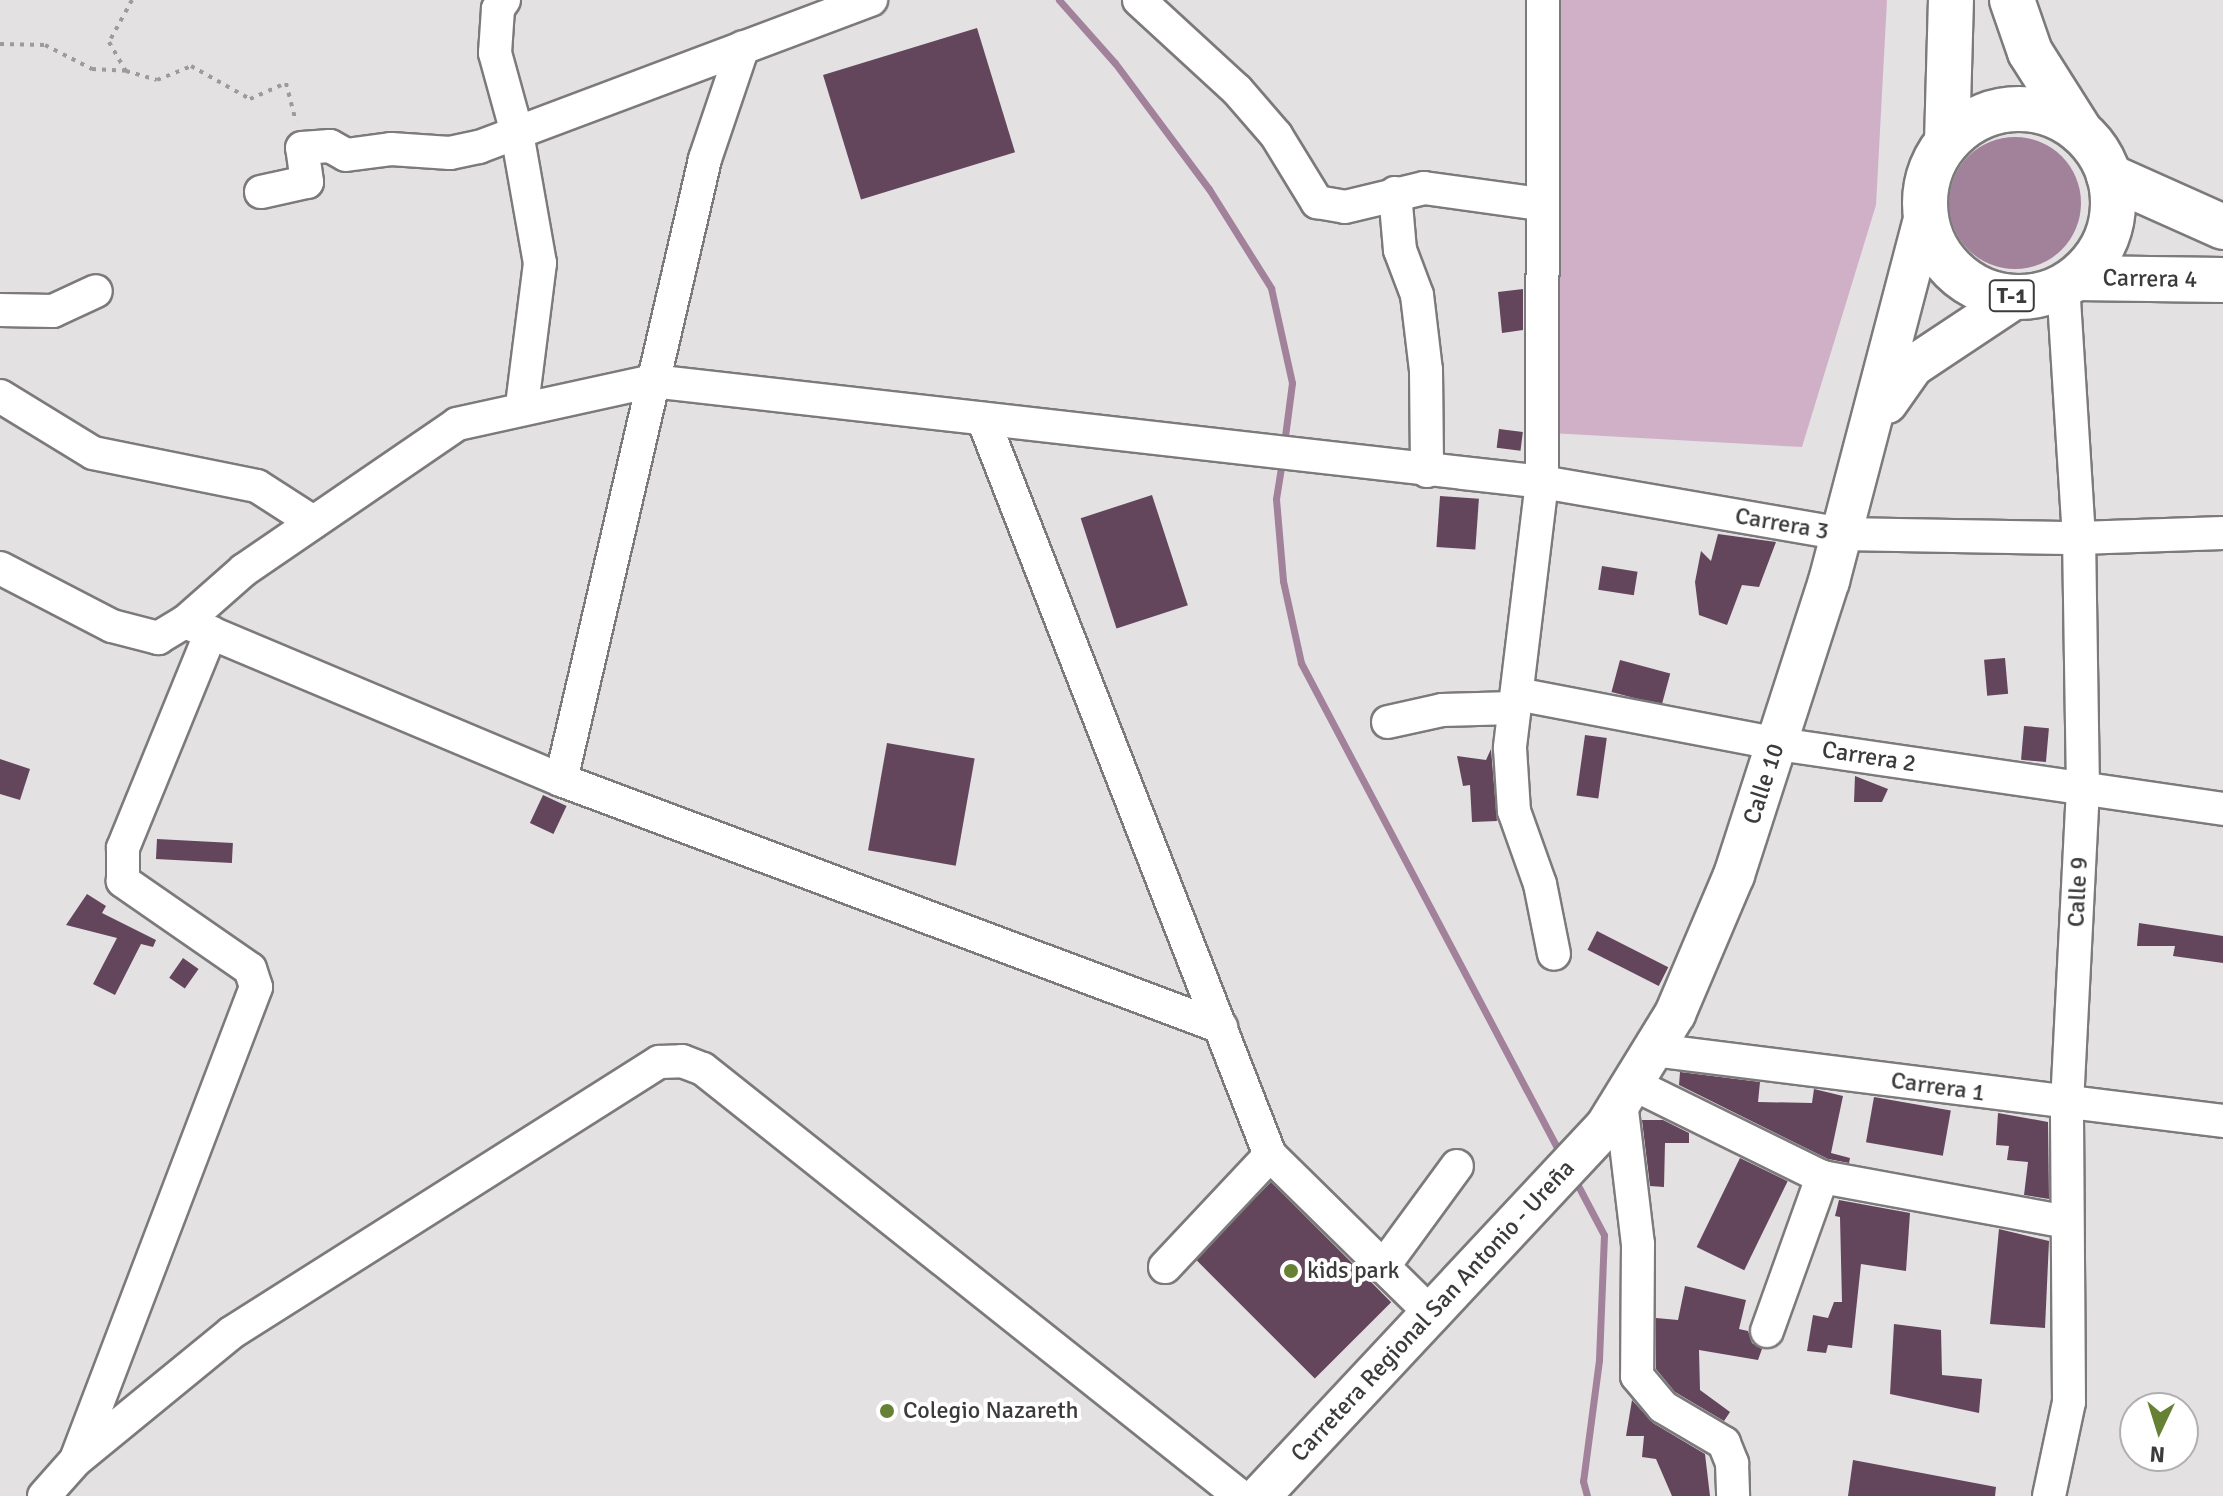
<!DOCTYPE html>
<meta charset="utf-8">
<style>
body{margin:0}
#map{position:relative;width:2223px;height:1496px;overflow:hidden;background:#e4e1e3;font-family:Signika,sans-serif}
div>[style]{position:absolute}
.green>*{inset:0;background:#d0b0c7}
.water>*{inset:0;background:#a2819a}
.round{border-radius:50%}
.stream>*{height:7px;margin:-3.5px;padding:0 3.5px;transform-origin:3.5px;border-radius:3.5px;background:#a2819a}
.building>*{inset:0;background:#63455c;transform-origin:0 0}
.path>*{height:4px;margin-top:-2px;transform-origin:0;background:repeating-linear-gradient(90deg,#9c9a9b 0 4px,transparent 0 10px)}
.roads{filter:drop-shadow(2px 0 #7c7a7b) drop-shadow(-2px 0 #7c7a7b) drop-shadow(0 2px #7c7a7b) drop-shadow(0 -2px #7c7a7b)}
.minor>*{height:32px;margin:-16px;padding:0 16px;transform-origin:16px;border-radius:16px;background:#fff}
.major>*{height:40px;margin:-20px;padding:0 20px;transform-origin:20px;border-radius:20px;background:#fff}
.highway>*{height:44px;margin:-22px;padding:0 22px;transform-origin:22px;border-radius:22px;background:#fff}
.highway>.ring{margin:-22px;padding:0;box-sizing:content-box;background:none;border:44px solid #fff;border-radius:50%}
.dots>*{width:22px;height:22px;translate:-50% -50%;box-sizing:border-box;border:4px solid #fff;border-radius:50%}
span{translate:-50% -50%;white-space:nowrap;text-align:center;line-height:1.15;-webkit-text-stroke:8px #fff;paint-order:stroke}
.shield-label span{padding:2px 6px;background:#fff;border:2px solid;border-radius:6px;-webkit-text-stroke-width:0}
.shield-label{font-size:22px;color:#3c3a3b;font-weight:700}
.street-label{font-size:24px;color:#3c3a3b}
.poi-label{font-size:24px;color:#3c3a3b}
.left{translate:0 -50%;text-align:left}
.north{position:absolute;left:2119px;top:1392px;width:80px;height:80px;box-sizing:border-box;background:#fff;border:2px solid #b1b0b1;border-radius:50%;rotate:184deg;font-size:22px;font-weight:700;line-height:32px;text-align:center;color:#3c3a3b}
.north::after{content:'';display:block;margin:auto;width:28px;height:36px;background:#668034;clip-path:polygon(50% 0,100% 100%,50% 72%,0 100%)}
</style>
<div id="map">
<div class="green">
<i style="clip-path:polygon(1557px 0,1887px 0,1876px 205px,1802px 447px,1550px 433px)"></i>
</div>
<div class="water">
<i class="round" style="left:1949px;top:137px;width:132px;height:132px"></i>
</div>
<div class="stream">
<i style="left:1059px;top:0;width:84px;rotate:48.4deg"></i>
<i style="left:1115px;top:63px;width:157px;rotate:53.3deg"></i>
<i style="left:1209px;top:189px;width:117px;rotate:57.9deg"></i>
<i style="left:1271px;top:288px;width:97px;rotate:77.5deg"></i>
<i style="left:1292px;top:383px;width:62px;rotate:97.5deg"></i>
<i style="left:1282px;top:461px;width:38px;rotate:99deg"></i>
<i style="left:1276px;top:499px;width:82px;rotate:85.1deg"></i>
<i style="left:1283px;top:581px;width:84px;rotate:77.6deg"></i>
<i style="left:1301px;top:663px;width:559px;rotate:62.15deg"></i>
<i style="left:1574px;top:1178px;width:64px;rotate:62.2deg"></i>
<i style="left:1604px;top:1235px;width:125px;rotate:92.3deg"></i>
<i style="left:1599px;top:1360px;width:122px;rotate:97.5deg"></i>
<i style="left:1583px;top:1481px;width:16px;rotate:75deg"></i>
</div>
<div class="building">
<i style="left:977px;top:28px;width:130px;height:161px;rotate:73deg"></i>
<i style="clip-path:polygon(1523px 289px,1523px 330px,1502px 333px,1498px 292px)"></i>
<i style="left:1499px;top:429px;width:24px;height:19px;rotate:7deg"></i>
<i style="left:1152px;top:495px;width:116px;height:75px;rotate:72deg"></i>
<i style="left:1440px;top:496px;width:39px;height:51px;rotate:4deg"></i>
<i style="clip-path:polygon(1718px 534px,1776px 542px,1759px 587px,1742px 585px,1727px 625px,1699px 615px,1695px 582px,1701px 551px,1711px 561px)"></i>
<i style="left:1602px;top:566px;width:36px;height:24px;rotate:9deg"></i>
<i style="left:2005px;top:658px;width:36px;height:21px;rotate:85deg"></i>
<i style="left:1620px;top:660px;width:52px;height:33px;rotate:15deg"></i>
<i style="left:2024px;top:726px;width:25px;height:34px;rotate:5deg"></i>
<i style="left:1585px;top:735px;width:22px;height:61px;rotate:8deg"></i>
<i style="left:887px;top:743px;width:89px;height:109px;rotate:10deg"></i>
<i style="clip-path:polygon(1491px 749px,1497px 821px,1472px 822px,1470px 785px,1463px 786px,1457px 756px,1486px 760px)"></i>
<i style="clip-path:polygon(0 759px,30px 769px,20px 800px,0 794px)"></i>
<i style="clip-path:polygon(1855px 776px,1888px 789px,1882px 802px,1854px 802px)"></i>
<i style="left:543px;top:795px;width:26px;height:31px;rotate:25deg"></i>
<i style="left:157px;top:839px;width:76px;height:20px;rotate:3deg"></i>
<i style="clip-path:polygon(87px 894px,106px 906px,102px 913px,156px 940px,153px 947px,141px 944px,115px 995px,93px 984px,117px 938px,66px 925px)"></i>
<i style="clip-path:polygon(2139px 923px,2223px 936px,2223px 963px,2173px 956px,2175px 946px,2137px 946px)"></i>
<i style="left:1597px;top:931px;width:80px;height:21px;rotate:27deg"></i>
<i style="left:183px;top:958px;width:19px;height:24px;rotate:35deg"></i>
<i style="clip-path:polygon(1680px 1072px,1760px 1082px,1758px 1102px,1812px 1103px,1814px 1089px,1843px 1096px,1831px 1153px,1850px 1158px,1849px 1163px,1828px 1159px,1679px 1085px)"></i>
<i style="left:1874px;top:1097px;width:78px;height:46px;rotate:10deg"></i>
<i style="clip-path:polygon(1998px 1113px,2048px 1122px,2049px 1199px,2024px 1195px,2028px 1162px,2007px 1160px,2009px 1146px,1996px 1145px)"></i>
<i style="clip-path:polygon(1642px 1120px,1663px 1120px,1689px 1133px,1689px 1143px,1665px 1143px,1664px 1187px,1650px 1186px)"></i>
<i style="left:1740px;top:1158px;width:53px;height:99px;rotate:26deg"></i>
<i style="left:1271px;top:1182px;width:170px;height:108px;rotate:45deg"></i>
<i style="clip-path:polygon(1839px 1200px,1910px 1213px,1906px 1271px,1861px 1264px,1852px 1348px,1828px 1345px,1826px 1353px,1807px 1351px,1813px 1315px,1828px 1318px,1834px 1302px,1842px 1302px,1840px 1217px,1835px 1216px)"></i>
<i style="clip-path:polygon(1999px 1229px,2049px 1241px,2045px 1328px,1990px 1324px)"></i>
<i style="clip-path:polygon(1685px 1286px,1746px 1300px,1739px 1329px,1748px 1331px,1752px 1343px,1762px 1349px,1758px 1360px,1699px 1350px,1700px 1390px,1730px 1412px,1724px 1421px,1675px 1392px,1656px 1369px,1656px 1318px,1678px 1320px)"></i>
<i style="clip-path:polygon(1894px 1324px,1941px 1330px,1942px 1375px,1982px 1379px,1979px 1413px,1890px 1394px)"></i>
<i style="clip-path:polygon(1632px 1400px,1653px 1423px,1705px 1454px,1710px 1496px,1672px 1496px,1656px 1459px,1642px 1457px,1644px 1436px,1626px 1436px)"></i>
<i style="clip-path:polygon(1853px 1460px,1996px 1487px,1995px 1496px,1848px 1496px)"></i>
</div>
<div class="path">
<i style="left:132px;top:0;width:48px;rotate:118.7deg"></i>
<i style="left:109px;top:42px;width:34px;rotate:60deg"></i>
<i style="left:126px;top:71px;width:32px;rotate:16deg"></i>
<i style="left:157px;top:80px;width:37px;rotate:-22deg"></i>
<i style="left:191px;top:66px;width:68px;rotate:29.2deg"></i>
<i style="left:250px;top:99px;width:39px;rotate:-24deg"></i>
<i style="left:286px;top:83px;width:40px;rotate:75.6deg"></i>
<i style="left:0;top:44px;width:45px;rotate:1.3deg"></i>
<i style="left:45px;top:45px;width:53px;rotate:27.1deg"></i>
<i style="left:92px;top:69px;width:34px;rotate:3deg"></i>
</div>
<div class="roads">
<div class="minor">
<i style="left:504px;top:0;width:11px;rotate:124deg"></i>
<i style="left:498px;top:9px;width:44px;rotate:93.9deg"></i>
<i style="left:495px;top:53px;width:83px;rotate:74.6deg"></i>
<i style="left:517px;top:133px;width:132px;rotate:80deg"></i>
<i style="left:540px;top:263px;width:144px;rotate:97.2deg"></i>
<i style="left:1139px;top:0;width:133px;rotate:42.6deg"></i>
<i style="left:1237px;top:90px;width:60px;rotate:49.1deg"></i>
<i style="left:1276px;top:135px;width:79px;rotate:58.5deg"></i>
<i style="left:1317px;top:202px;width:28px;rotate:10deg"></i>
<i style="left:1345px;top:207px;width:81px;rotate:-13.5deg"></i>
<i style="left:1424px;top:188px;width:116px;rotate:7.9deg"></i>
<i style="left:1543px;top:0;width:482px;rotate:90.1deg"></i>
<i style="left:1542px;top:482px;width:268px;rotate:96.9deg"></i>
<i style="left:1510px;top:748px;width:63px;rotate:86.4deg"></i>
<i style="left:1514px;top:811px;width:77px;rotate:70.4deg"></i>
<i style="left:1540px;top:884px;width:71px;rotate:78.7deg"></i>
<i style="left:261px;top:192px;width:47px;rotate:-12.3deg"></i>
<i style="left:307px;top:182px;width:34px;rotate:-98deg"></i>
<i style="left:302px;top:148px;width:28px;rotate:-4deg"></i>
<i style="left:330px;top:146px;width:18px;rotate:29deg"></i>
<i style="left:346px;top:155px;width:45px;rotate:-7.6deg"></i>
<i style="left:391px;top:149px;width:59px;rotate:3.9deg"></i>
<i style="left:450px;top:153px;width:30px;rotate:-12deg"></i>
<i style="left:479px;top:147px;width:419px;rotate:-20.6deg"></i>
<i style="left:1395px;top:193px;width:57px;rotate:85deg"></i>
<i style="left:1400px;top:250px;width:48px;rotate:69.3deg"></i>
<i style="left:1417px;top:295px;width:76px;rotate:83.2deg"></i>
<i style="left:1426px;top:370px;width:101px;rotate:89.4deg"></i>
<i style="left:0;top:310px;width:53px;rotate:1.1deg"></i>
<i style="left:53px;top:311px;width:47px;rotate:-24.9deg"></i>
<i style="left:0;top:396px;width:109px;rotate:31.5deg"></i>
<i style="left:93px;top:453px;width:167px;rotate:11.4deg"></i>
<i style="left:257px;top:486px;width:67px;rotate:32.7deg"></i>
<i style="left:983px;top:419px;width:790px;rotate:68.7deg"></i>
<i style="left:1270px;top:1155px;width:223px;rotate:44.5deg"></i>
<i style="left:0;top:568px;width:126px;rotate:27.4deg"></i>
<i style="left:112px;top:626px;width:48px;rotate:14.6deg"></i>
<i style="left:158px;top:638px;width:31px;rotate:-31deg"></i>
<i style="left:185px;top:622px;width:79px;rotate:-41.4deg"></i>
<i style="left:244px;top:570px;width:258px;rotate:-34.4deg"></i>
<i style="left:457px;top:424px;width:200px;rotate:-12.4deg"></i>
<i style="left:652px;top:381px;width:896px;rotate:6.47deg"></i>
<i style="left:1542px;top:482px;width:304px;rotate:9.8deg"></i>
<i style="left:1842px;top:534px;width:237px;rotate:1deg"></i>
<i style="left:2079px;top:538px;width:144px;rotate:-2deg"></i>
<i style="left:185px;top:622px;width:408px;rotate:22.8deg"></i>
<i style="left:561px;top:780px;width:705px;rotate:20.52deg"></i>
<i style="left:1517px;top:694px;width:266px;rotate:10.8deg"></i>
<i style="left:1778px;top:744px;width:450px;rotate:8.3deg"></i>
<i style="left:1388px;top:722px;width:55px;rotate:-12.5deg"></i>
<i style="left:1442px;top:710px;width:72px;rotate:-1.6deg"></i>
<i style="left:561px;top:780px;width:637px;rotate:-76.94deg"></i>
<i style="left:705px;top:159px;width:118px;rotate:-71.3deg"></i>
<i style="left:1654px;top:1050px;width:573px;rotate:7.11deg"></i>
<i style="left:1633px;top:1084px;width:211px;rotate:26.2deg"></i>
<i style="left:1822px;top:1177px;width:249px;rotate:10.4deg"></i>
<i style="left:1621px;top:1102px;width:143px;rotate:83.2deg"></i>
<i style="left:1638px;top:1244px;width:132px;rotate:90.4deg"></i>
<i style="left:1637px;top:1376px;width:40px;rotate:50deg"></i>
<i style="left:1663px;top:1407px;width:71px;rotate:30.5deg"></i>
<i style="left:1724px;top:1443px;width:22px;rotate:68deg"></i>
<i style="left:1732px;top:1463px;width:33px;rotate:88deg"></i>
<i style="left:1165px;top:1267px;width:154px;rotate:-46.8deg"></i>
<i style="left:1383px;top:1267px;width:125px;rotate:-53.8deg"></i>
<i style="left:1767px;top:1331px;width:164px;rotate:-70.3deg"></i>
<i style="left:77px;top:1457px;width:503px;rotate:-69.15deg"></i>
<i style="left:256px;top:987px;width:19px;rotate:-108deg"></i>
<i style="left:250px;top:969px;width:155px;rotate:-145.3deg"></i>
<i style="left:123px;top:881px;width:33px;rotate:-90deg"></i>
<i style="left:123px;top:848px;width:233px;rotate:-67.8deg"></i>
<i style="left:44px;top:1496px;width:48px;rotate:-48.4deg"></i>
<i style="left:76px;top:1460px;width:200px;rotate:-39.3deg"></i>
<i style="left:231px;top:1333px;width:507px;rotate:-32.34deg"></i>
<i style="left:659px;top:1062px;width:23px;rotate:-2deg"></i>
<i style="left:682px;top:1061px;width:22px;rotate:21deg"></i>
<i style="left:703px;top:1069px;width:686px;rotate:38.49deg"></i>
<i style="left:2049px;top:1496px;width:96px;rotate:-78deg"></i>
<i style="left:2069px;top:1402px;width:298px;rotate:-90.4deg"></i>
<i style="left:2067px;top:1104px;width:314px;rotate:-87.1deg"></i>
<i style="left:2083px;top:790px;width:252px;rotate:-90.9deg"></i>
<i style="left:2079px;top:538px;width:253px;rotate:-93.6deg"></i>
</div>
<div class="major">
<i style="left:1887px;top:403px;width:45px;rotate:-54.9deg"></i>
<i style="left:1913px;top:366px;width:125px;rotate:-33.6deg"></i>
<i style="left:1260px;top:1496px;width:507px;rotate:-46.92deg"></i>
<i style="left:1606px;top:1126px;width:132px;rotate:-58.4deg"></i>
<i style="left:1675px;top:1014px;width:151px;rotate:-67deg"></i>
<i style="left:1734px;top:875px;width:309px;rotate:-72.1deg"></i>
<i style="left:1829px;top:581px;width:378px;rotate:-75.3deg"></i>
</div>
<div class="highway">
<i style="left:2012px;top:0;width:55px;rotate:70.9deg"></i>
<i style="left:2030px;top:52px;width:93px;rotate:57.7deg"></i>
<i class="ring" style="left:1925px;top:109px;width:144px;height:144px"></i>
<i style="left:1947px;top:142px;width:142px;rotate:-88.4deg"></i>
<i style="left:2109px;top:176px;width:125px;rotate:24.1deg"></i>
<i style="left:2077px;top:278px;width:146px;rotate:0.8deg"></i>
</div>
</div>
<div class="dots">
<i style="left:1291px;top:1271px;background:#668034"></i>
<i style="left:887px;top:1411px;background:#668034"></i>
</div>
<div class="shield-label">
<span style="left:2012px;top:296px">T-1</span>
</div>
<div class="street-label">
<span style="left:2150px;top:279px;rotate:1deg">Carrera 4</span>
<span style="left:1782px;top:524px;rotate:10deg">Carrera 3</span>
<span style="left:1869px;top:757px;rotate:9deg">Carrera 2</span>
<span style="left:1764px;top:784px;rotate:-72deg">Calle 10</span>
<span style="left:2078px;top:892px;rotate:-87deg">Calle 9</span>
<span style="left:1938px;top:1087px;rotate:8deg">Carrera 1</span>
<span style="left:1433px;top:1311px;rotate:-47deg">Carretera Regional San Antonio - Ureña</span>
</div>
<div class="poi-label">
<span class="left" style="left:1307px;top:1271px">kids park</span>
<span class="left" style="left:903px;top:1411px">Colegio Nazareth</span>
</div>
<div class="north">N</div>
</div>
